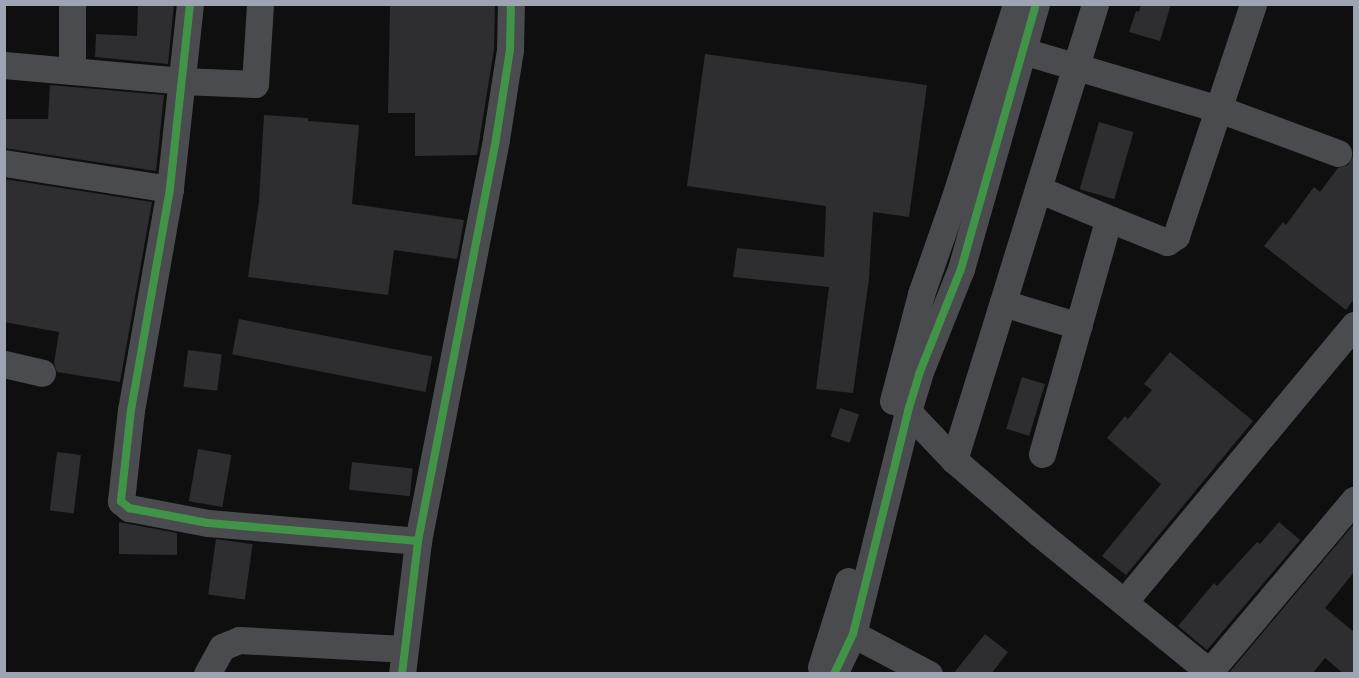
<!DOCTYPE html>
<style>
body{margin:0}
#map{position:relative;width:1359px;height:678px;overflow:hidden;background:#0f0f10;font-family:"Exo 2",sans-serif}
div>[style]{position:absolute}
.building>*{inset:0;background:#2e2e30;transform-origin:0 0}
.minor>*{height:27px;margin:-13.5px;padding:0 13.5px;transform-origin:13.5px;border-radius:13.5px;background:#4a4b4f}
.cycleway>*{height:8px;margin:-4px;padding:0 4px;transform-origin:4px;border-radius:4px;background:#419447}
span{translate:-50% -50%;white-space:nowrap;text-align:center;line-height:1.15;-webkit-text-stroke:4.5px #0a0a0b;paint-order:stroke}
.frame{position:absolute;inset:0;border:6px solid #9fa4b2;pointer-events:none}
</style>
<div id="map">
<div class="building">
<i style="clip-path:polygon(138px 4px,174px 4px,168px 64px,95px 57px,96px 34px,137px 36px)"></i>
<i style="clip-path:polygon(390px 4px,495px 4px,494px 49px,477px 155px,415px 156px,415px 113px,388px 113px)"></i>
<i style="clip-path:polygon(1141px 4px,1171px 4px,1160px 41px,1129px 32px,1136px 11px,1139px 12px)"></i>
<i style="clip-path:polygon(705px 54px,927px 85px,909px 217px,873px 212px,869px 279px,853px 393px,816px 389px,829px 287px,733px 277px,737px 248px,824px 257px,826px 206px,687px 186px)"></i>
<i style="clip-path:polygon(50px 85px,164px 95px,156px 171px,4px 148px,4px 119px,48px 119px)"></i>
<i style="clip-path:polygon(264px 115px,308px 118px,308px 121px,359px 125px,352px 204px,464px 220px,457px 259px,394px 250px,388px 295px,248px 277px,259px 201px)"></i>
<i style="left:1099px;top:122px;width:36px;height:70px;rotate:16deg"></i>
<i style="clip-path:polygon(1354px 154px,1354px 299px,1346px 310px,1264px 246px,1283px 222px,1286px 225px,1314px 187px,1320px 192px,1338px 168px,1348px 165px)"></i>
<i style="clip-path:polygon(4px 179px,152px 202px,120px 382px,57px 372px,54px 363px,59px 332px,4px 322px)"></i>
<i style="left:239px;top:319px;width:197px;height:36px;rotate:11deg"></i>
<i style="left:188px;top:350px;width:34px;height:37px;rotate:7deg"></i>
<i style="clip-path:polygon(1170px 352px,1253px 421px,1126px 575px,1102px 556px,1161px 484px,1107px 438px,1125px 416px,1128px 419px,1152px 390px,1144px 384px)"></i>
<i style="left:1022px;top:377px;width:24px;height:54px;rotate:17deg"></i>
<i style="left:840px;top:408px;width:20px;height:30px;rotate:18deg"></i>
<i style="left:198px;top:449px;width:34px;height:53px;rotate:10deg"></i>
<i style="left:57px;top:452px;width:24px;height:59px;rotate:7deg"></i>
<i style="left:352px;top:462px;width:61px;height:28px;rotate:6deg"></i>
<i style="clip-path:polygon(119px 522px,177px 533px,177px 555px,119px 554px)"></i>
<i style="clip-path:polygon(1279px 522px,1300px 540px,1207px 650px,1178px 626px,1214px 583px,1217px 586px,1257px 542px,1260px 544px)"></i>
<i style="clip-path:polygon(1354px 524px,1354px 572px,1325px 608px,1354px 632px,1354px 674px,1344px 674px,1325px 658px,1312px 674px,1228px 674px)"></i>
<i style="left:216px;top:539px;width:37px;height:56px;rotate:8deg"></i>
<i style="clip-path:polygon(985px 634px,1008px 652px,991px 674px,953px 674px)"></i>
</div>
<div class="minor">
<i style="left:72px;top:4px;width:67px;rotate:90deg"></i>
<i style="left:190px;top:4px;width:186px;rotate:96.2deg"></i>
<i style="left:170px;top:189px;width:224px;rotate:100deg"></i>
<i style="left:131px;top:410px;width:92px;rotate:96.3deg"></i>
<i style="left:121px;top:501px;width:11px;rotate:41deg"></i>
<i style="left:129px;top:508px;width:80px;rotate:10.8deg"></i>
<i style="left:208px;top:523px;width:211px;rotate:4.9deg"></i>
<i style="left:1023px;top:51px;width:204px;rotate:16.5deg"></i>
<i style="left:1219px;top:109px;width:127px;rotate:20.3deg"></i>
<i style="left:4px;top:65px;width:179px;rotate:5.1deg"></i>
<i style="left:182px;top:81px;width:73px;rotate:2.4deg"></i>
<i style="left:255px;top:84px;width:80px;rotate:-86.4deg"></i>
<i style="left:4px;top:163px;width:168px;rotate:8.9deg"></i>
<i style="left:1038px;top:189px;width:80px;rotate:22.7deg"></i>
<i style="left:1003px;top:303px;width:79px;rotate:16.8deg"></i>
<i style="left:4px;top:364px;width:39px;rotate:13deg"></i>
<i style="left:897px;top:400px;width:83px;rotate:46.5deg"></i>
<i style="left:954px;top:460px;width:112px;rotate:40.7deg"></i>
<i style="left:1039px;top:533px;width:223px;rotate:39.2deg"></i>
<i style="left:893px;top:401px;width:111px;rotate:-75.3deg"></i>
<i style="left:921px;top:294px;width:100px;rotate:-70.7deg"></i>
<i style="left:954px;top:200px;width:206px;rotate:-72.4deg"></i>
<i style="left:1042px;top:454px;width:238px;rotate:-74.2deg"></i>
<i style="left:1107px;top:225px;width:7px;rotate:-45deg"></i>
<i style="left:1112px;top:220px;width:59px;rotate:21.8deg"></i>
<i style="left:1167px;top:242px;width:11px;rotate:-34deg"></i>
<i style="left:1176px;top:236px;width:244px;rotate:-71.6deg"></i>
<i style="left:954px;top:460px;width:477px;rotate:-72.8deg"></i>
<i style="left:1124px;top:602px;width:360px;rotate:-50.3deg"></i>
<i style="left:836px;top:628px;width:18px;rotate:19deg"></i>
<i style="left:853px;top:634px;width:86px;rotate:27.8deg"></i>
<i style="left:821px;top:667px;width:90px;rotate:-72.6deg"></i>
<i style="left:1210px;top:671px;width:224px;rotate:-49.9deg"></i>
<i style="left:207px;top:674px;width:31px;rotate:-61deg"></i>
<i style="left:222px;top:647px;width:18px;rotate:-22deg"></i>
<i style="left:239px;top:640px;width:164px;rotate:3.1deg"></i>
<i style="left:402px;top:674px;width:134px;rotate:-83.1deg"></i>
<i style="left:418px;top:541px;width:409px;rotate:-79deg"></i>
<i style="left:496px;top:139px;width:90px;rotate:-81.1deg"></i>
<i style="left:510px;top:50px;width:46px;rotate:-88.8deg"></i>
<i style="left:834px;top:674px;width:44px;rotate:-64.6deg"></i>
<i style="left:853px;top:634px;width:230px;rotate:-76.1deg"></i>
<i style="left:908px;top:411px;width:39px;rotate:-73deg"></i>
<i style="left:919px;top:374px;width:113px;rotate:-68.2deg"></i>
<i style="left:961px;top:269px;width:275px;rotate:-74.2deg"></i>
</div>
<div class="cycleway">
<i style="left:190px;top:4px;width:186px;rotate:96.2deg"></i>
<i style="left:170px;top:189px;width:224px;rotate:100deg"></i>
<i style="left:131px;top:410px;width:92px;rotate:96.3deg"></i>
<i style="left:121px;top:501px;width:11px;rotate:41deg"></i>
<i style="left:129px;top:508px;width:80px;rotate:10.8deg"></i>
<i style="left:208px;top:523px;width:211px;rotate:4.9deg"></i>
<i style="left:402px;top:674px;width:134px;rotate:-83.1deg"></i>
<i style="left:418px;top:541px;width:409px;rotate:-79deg"></i>
<i style="left:496px;top:139px;width:90px;rotate:-81.1deg"></i>
<i style="left:510px;top:50px;width:46px;rotate:-88.8deg"></i>
<i style="left:834px;top:674px;width:44px;rotate:-64.6deg"></i>
<i style="left:853px;top:634px;width:230px;rotate:-76.1deg"></i>
<i style="left:908px;top:411px;width:39px;rotate:-73deg"></i>
<i style="left:919px;top:374px;width:113px;rotate:-68.2deg"></i>
<i style="left:961px;top:269px;width:275px;rotate:-74.2deg"></i>
</div>
<div class="frame"></div>
</div>
